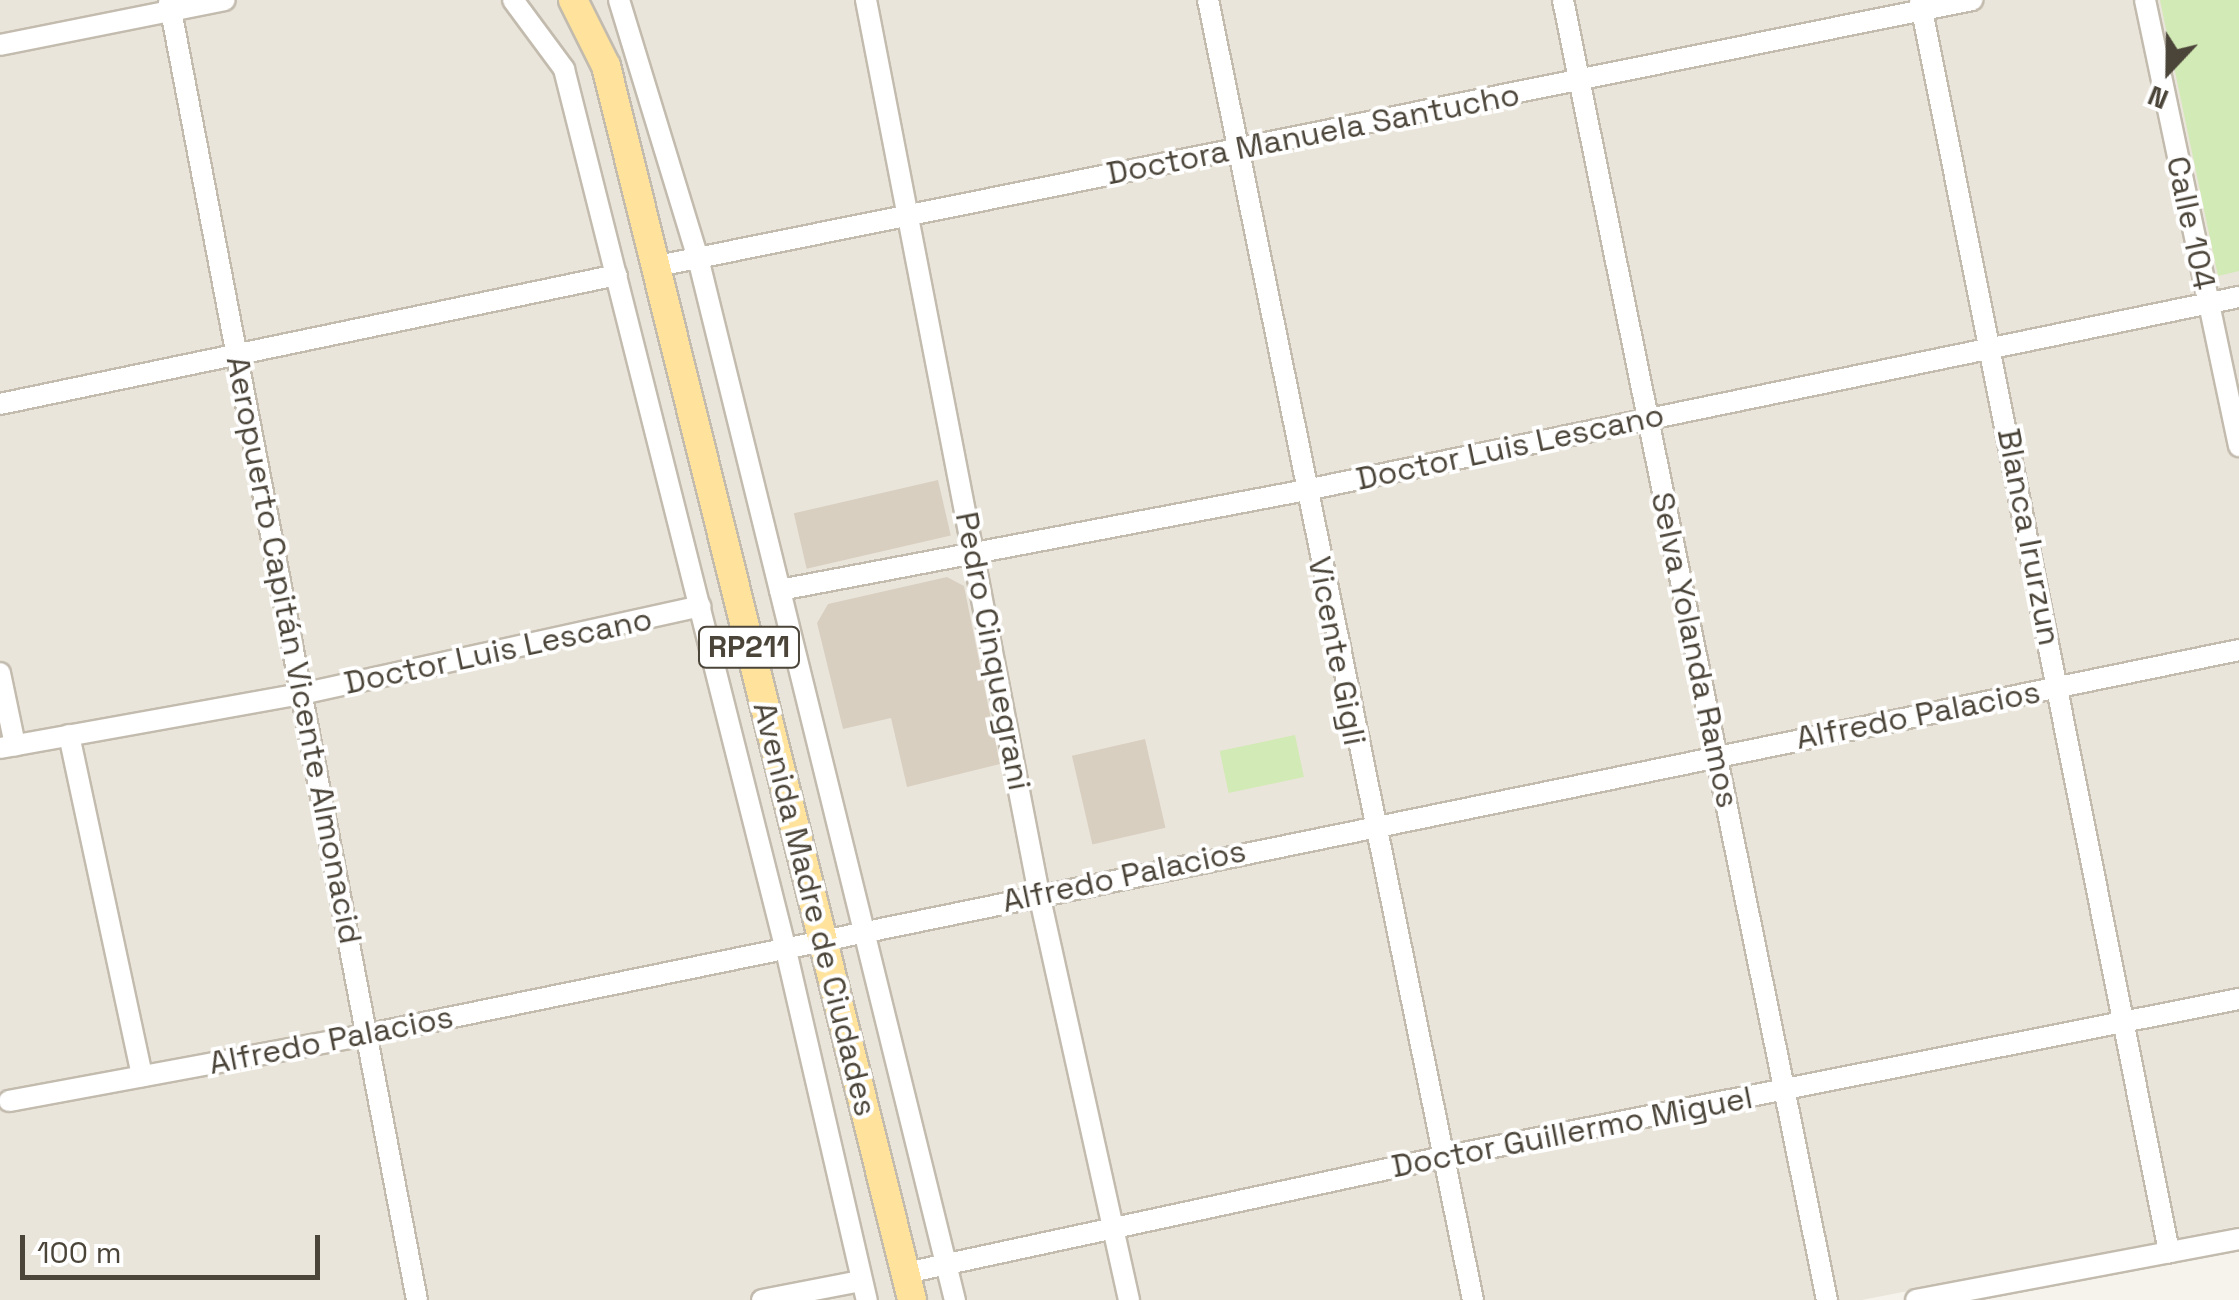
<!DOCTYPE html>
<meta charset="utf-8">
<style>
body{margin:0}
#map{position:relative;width:2239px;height:1300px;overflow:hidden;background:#f6f3ec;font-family:"Space Grotesk",sans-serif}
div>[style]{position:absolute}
.residential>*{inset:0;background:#eae5da}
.green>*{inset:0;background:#d2eab5;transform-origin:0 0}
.building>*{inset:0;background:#d8cfc1;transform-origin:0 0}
.roads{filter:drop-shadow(2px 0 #c2bbae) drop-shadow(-2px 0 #c2bbae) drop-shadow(0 2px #c2bbae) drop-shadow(0 -2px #c2bbae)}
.minor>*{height:20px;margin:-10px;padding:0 10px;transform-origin:10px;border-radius:10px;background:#fff}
.major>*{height:28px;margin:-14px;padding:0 14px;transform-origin:14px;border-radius:14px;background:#ffe39c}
span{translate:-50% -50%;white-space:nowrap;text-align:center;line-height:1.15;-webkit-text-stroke:8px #fff;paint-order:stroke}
.shield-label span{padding:2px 8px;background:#fff;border:2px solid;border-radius:8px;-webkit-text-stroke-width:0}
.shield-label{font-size:30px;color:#4b4439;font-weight:700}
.street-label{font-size:32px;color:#4b4439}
.north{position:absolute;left:2119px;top:20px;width:100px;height:100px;-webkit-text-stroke:8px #fff;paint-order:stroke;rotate:202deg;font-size:28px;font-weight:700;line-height:40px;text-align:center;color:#4b4439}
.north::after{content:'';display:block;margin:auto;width:35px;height:45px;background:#4b4439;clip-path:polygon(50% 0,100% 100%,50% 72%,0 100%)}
.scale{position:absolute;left:20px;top:1235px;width:300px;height:45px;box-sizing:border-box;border:5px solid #4b4439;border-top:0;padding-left:12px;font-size:30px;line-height:35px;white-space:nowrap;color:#4b4439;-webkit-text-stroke:8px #fff;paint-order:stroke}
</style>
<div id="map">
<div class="residential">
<i style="clip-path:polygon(0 0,2239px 0,2239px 1226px,1862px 1300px,0 1300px)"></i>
</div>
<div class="green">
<i style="clip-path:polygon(2160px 0,2239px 0,2239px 271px,2218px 276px)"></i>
<i style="left:1295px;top:735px;width:43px;height:77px;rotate:78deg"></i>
</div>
<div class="building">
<i style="left:938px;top:480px;width:57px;height:148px;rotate:77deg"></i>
<i style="clip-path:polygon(947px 577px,964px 586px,1000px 764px,907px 787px,891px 718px,843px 729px,817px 623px,828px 604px)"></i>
<i style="left:1145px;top:739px;width:91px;height:75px;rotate:77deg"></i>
</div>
<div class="roads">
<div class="minor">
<i style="left:169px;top:0;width:1323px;rotate:79.2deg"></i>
<i style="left:513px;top:0;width:86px;rotate:53.5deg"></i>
<i style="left:564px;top:69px;width:904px;rotate:75.86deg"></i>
<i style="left:785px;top:946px;width:363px;rotate:77deg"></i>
<i style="left:619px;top:0;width:270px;rotate:73deg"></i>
<i style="left:698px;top:258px;width:1073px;rotate:76.15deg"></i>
<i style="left:866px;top:0;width:911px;rotate:79.05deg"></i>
<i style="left:1039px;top:894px;width:416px;rotate:77.5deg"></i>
<i style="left:1208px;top:0;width:1327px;rotate:78.48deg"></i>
<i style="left:1563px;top:0;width:1327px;rotate:78.52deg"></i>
<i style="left:1920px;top:0;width:1277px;rotate:78.75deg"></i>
<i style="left:2145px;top:0;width:456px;rotate:78.1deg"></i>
<i style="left:0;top:45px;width:229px;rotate:-11.3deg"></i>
<i style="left:653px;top:267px;width:1346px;rotate:-11.44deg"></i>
<i style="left:0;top:404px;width:630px;rotate:-11.81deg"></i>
<i style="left:780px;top:590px;width:535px;rotate:-10.76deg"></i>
<i style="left:1306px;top:490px;width:953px;rotate:-11.69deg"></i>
<i style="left:0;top:673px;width:74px;rotate:78.2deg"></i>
<i style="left:69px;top:735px;width:349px;rotate:77.9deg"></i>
<i style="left:0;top:748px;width:306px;rotate:-10.2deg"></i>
<i style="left:301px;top:694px;width:409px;rotate:-12.4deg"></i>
<i style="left:9px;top:1101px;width:367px;rotate:-10.5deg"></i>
<i style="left:370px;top:1034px;width:1908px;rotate:-11.61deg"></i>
<i style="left:906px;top:1273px;width:549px;rotate:-12.19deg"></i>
<i style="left:1443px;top:1157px;width:812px;rotate:-11.23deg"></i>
<i style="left:762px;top:1300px;width:101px;rotate:-10.9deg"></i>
<i style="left:1916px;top:1300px;width:329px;rotate:-10.7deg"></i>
</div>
<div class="major">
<i style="left:573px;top:0;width:74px;rotate:63.4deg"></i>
<i style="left:606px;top:66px;width:1271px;rotate:76.07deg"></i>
</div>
</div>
<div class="shield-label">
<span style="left:749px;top:647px">RP211</span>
</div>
<div class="street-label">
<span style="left:1313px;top:134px;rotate:-11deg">Doctora Manuela Santucho</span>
<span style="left:2191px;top:223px;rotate:78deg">Calle 104</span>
<span style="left:1510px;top:447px;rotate:-12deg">Doctor Luis Lescano</span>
<span style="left:2029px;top:537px;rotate:79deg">Blanca Irurzun</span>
<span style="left:294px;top:650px;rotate:79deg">Aeropuerto Capitán Vicente Almonacid</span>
<span style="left:1695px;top:650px;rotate:78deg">Selva Yolanda Ramos</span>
<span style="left:498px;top:651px;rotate:-12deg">Doctor Luis Lescano</span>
<span style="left:993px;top:651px;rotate:79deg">Pedro Cinquegrani</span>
<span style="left:1337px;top:651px;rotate:79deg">Vicente Gigli</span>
<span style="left:1918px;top:715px;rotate:-11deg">Alfredo Palacios</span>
<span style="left:1124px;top:876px;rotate:-12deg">Alfredo Palacios</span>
<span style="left:815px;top:909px;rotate:76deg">Avenida Madre de Ciudades</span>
<span style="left:331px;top:1040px;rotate:-11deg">Alfredo Palacios</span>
<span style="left:1572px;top:1132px;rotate:-11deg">Doctor Guillermo Miguel</span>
</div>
<div class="north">N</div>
<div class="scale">100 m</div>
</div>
